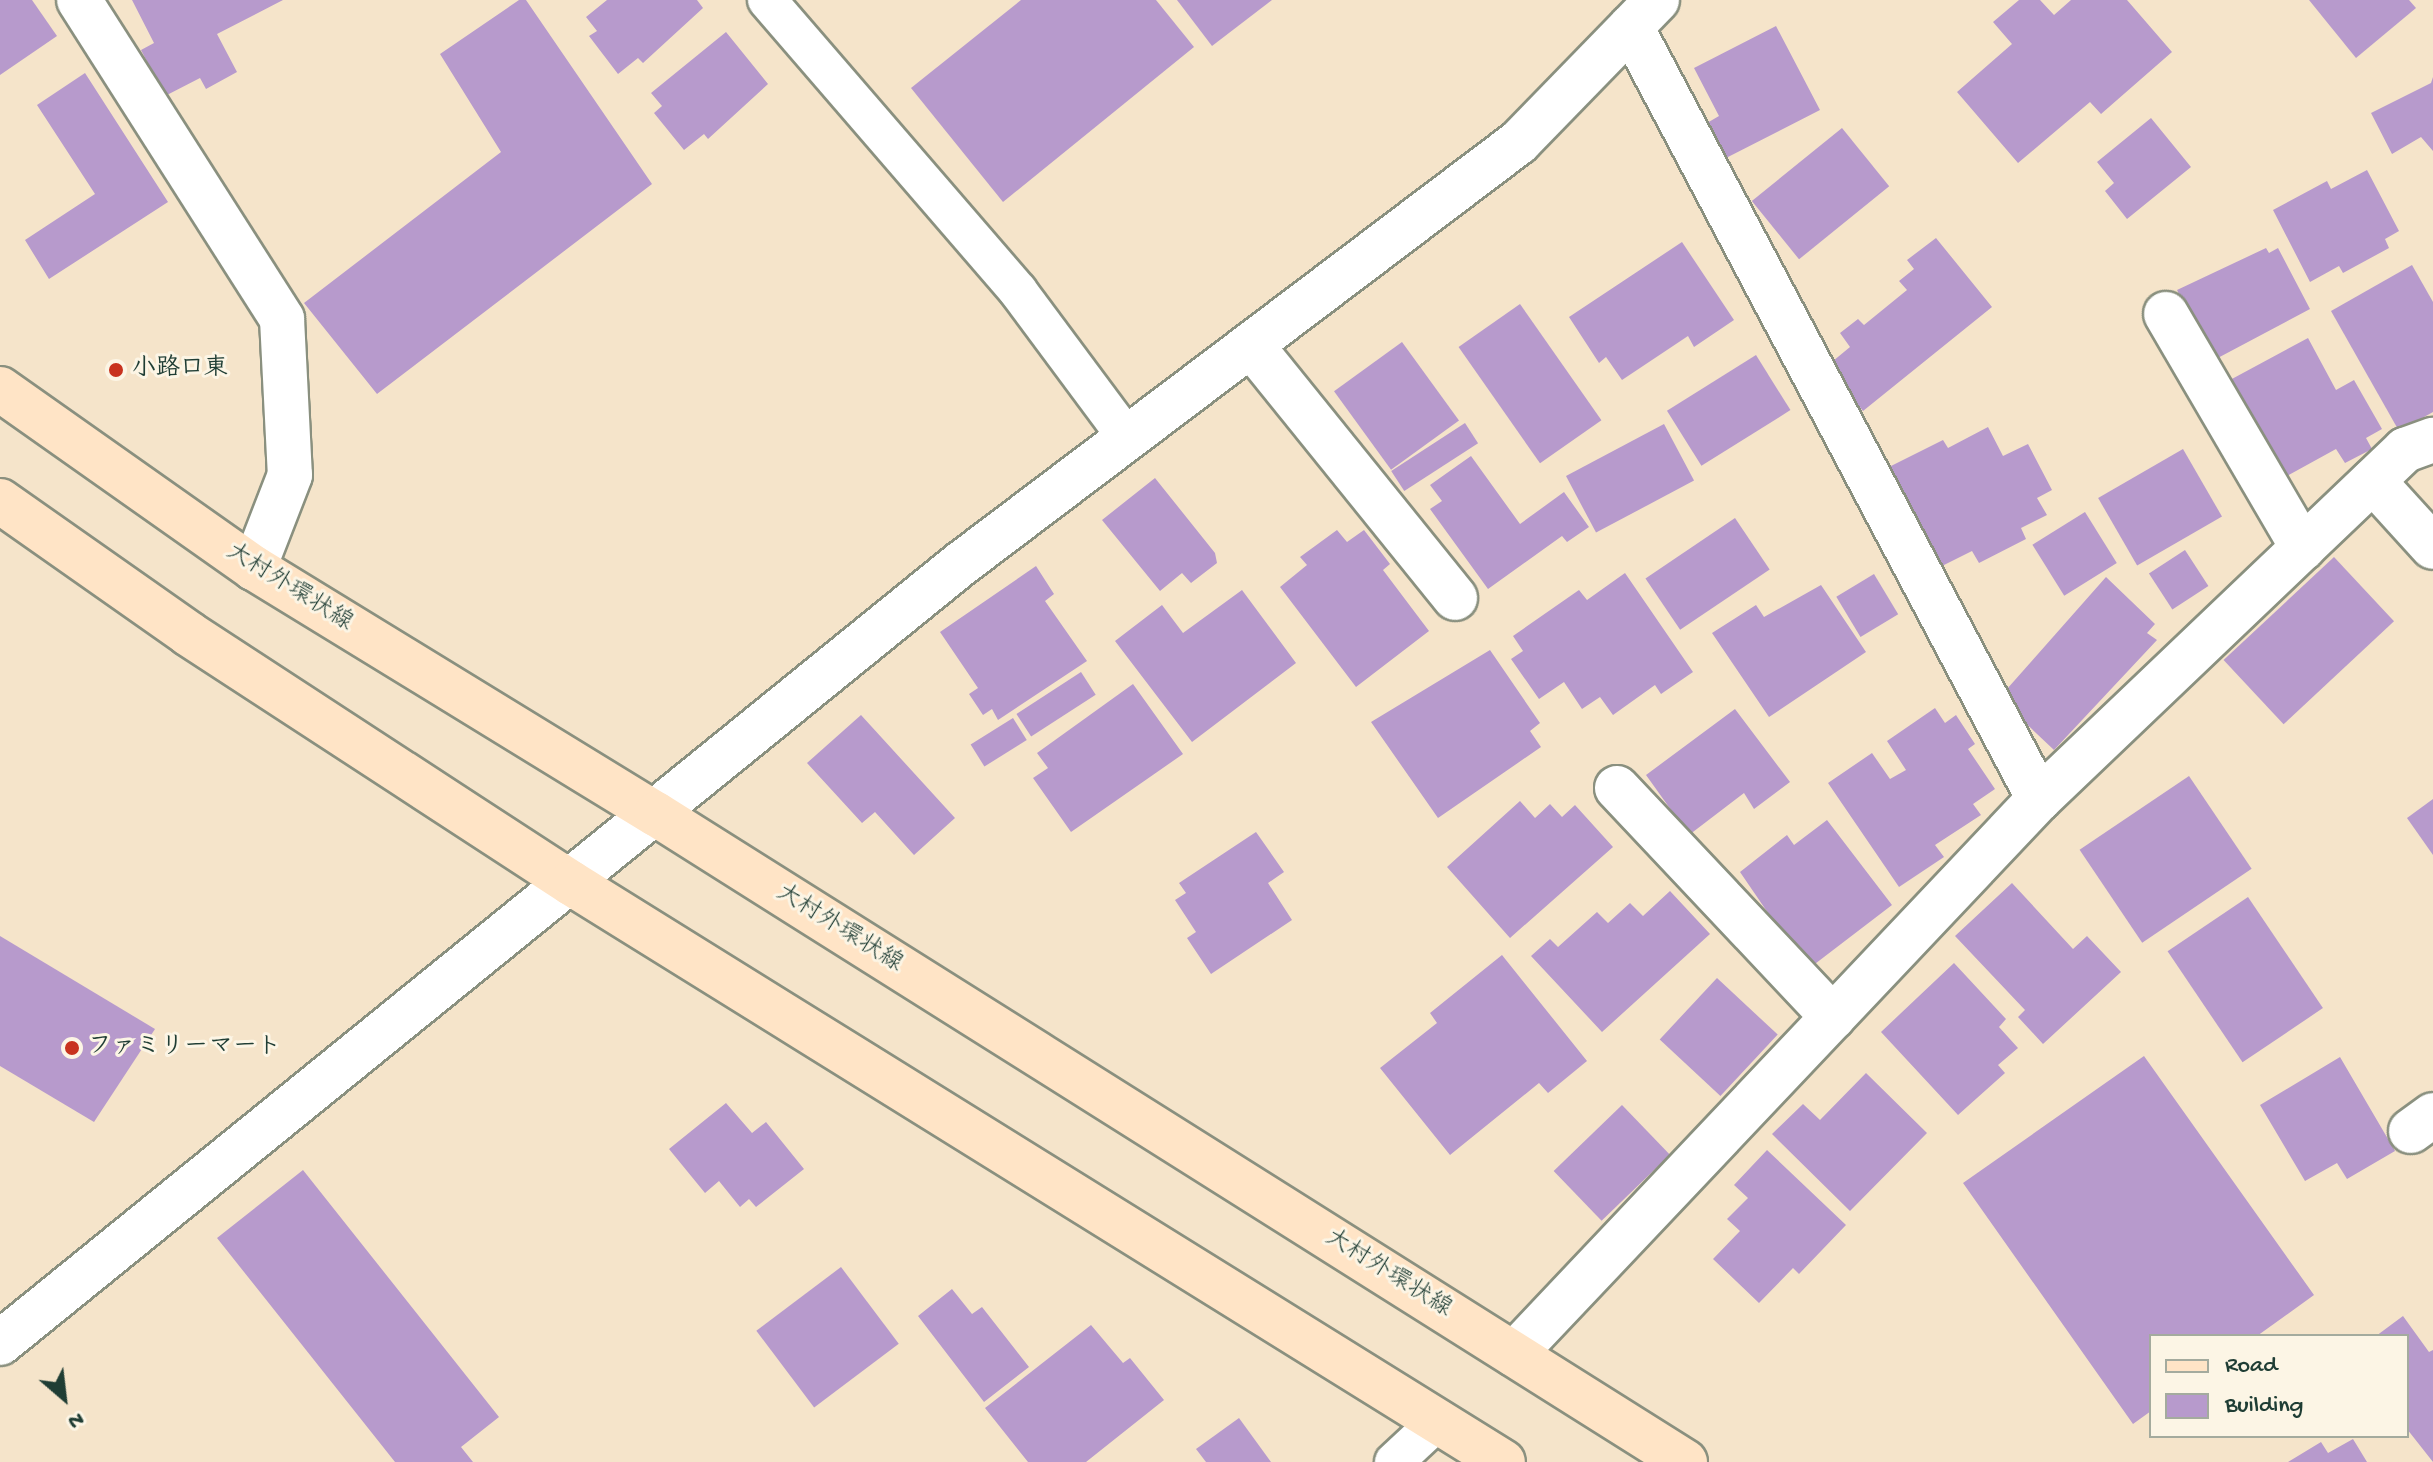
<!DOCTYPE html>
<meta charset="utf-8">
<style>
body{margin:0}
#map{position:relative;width:2433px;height:1462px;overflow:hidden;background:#f5e4ca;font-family:"Gochi Hand","Klee One",sans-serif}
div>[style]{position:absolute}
.building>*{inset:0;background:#b79acc;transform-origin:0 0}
.roads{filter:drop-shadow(2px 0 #8a907f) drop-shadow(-2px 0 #8a907f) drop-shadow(0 2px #8a907f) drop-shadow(0 -2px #8a907f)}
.service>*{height:38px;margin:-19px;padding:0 19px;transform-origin:19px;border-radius:19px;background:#fff}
.minor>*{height:44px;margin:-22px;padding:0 22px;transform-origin:22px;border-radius:22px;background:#fff}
.secondary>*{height:44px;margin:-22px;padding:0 22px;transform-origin:22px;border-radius:22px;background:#ffe4c6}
.dots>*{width:22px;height:22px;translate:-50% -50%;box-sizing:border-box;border:4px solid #fcf5e5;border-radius:50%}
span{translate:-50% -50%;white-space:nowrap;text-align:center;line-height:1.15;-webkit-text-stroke:6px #fcf5e5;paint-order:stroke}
.poi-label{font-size:24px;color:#1f3d34;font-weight:700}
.left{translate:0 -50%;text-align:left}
.street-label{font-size:24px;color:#1f3d34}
.legend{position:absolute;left:2149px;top:1334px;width:260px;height:104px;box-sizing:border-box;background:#fcf5e5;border:2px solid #a4ab9e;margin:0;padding:10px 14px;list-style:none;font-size:24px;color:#1f3d34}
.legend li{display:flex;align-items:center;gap:16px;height:40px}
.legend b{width:40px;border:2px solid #a4ab9e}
.north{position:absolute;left:24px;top:1358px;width:80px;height:80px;-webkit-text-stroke:6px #fcf5e5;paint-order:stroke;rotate:152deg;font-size:22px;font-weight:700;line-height:32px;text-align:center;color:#1f3d34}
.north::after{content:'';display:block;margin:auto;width:28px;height:36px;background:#1f3d34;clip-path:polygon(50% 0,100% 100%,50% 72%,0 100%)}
</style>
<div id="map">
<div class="building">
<i style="clip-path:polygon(0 0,32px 0,57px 36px,0 75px)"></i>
<i style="clip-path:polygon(132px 0,283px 0,217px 34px,237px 72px,206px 89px,200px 78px,165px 96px,141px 50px,154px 43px)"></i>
<i style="clip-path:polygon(519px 0,526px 0,652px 184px,377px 394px,304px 303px,501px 152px,440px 54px)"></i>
<i style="clip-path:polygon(607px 0,697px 0,703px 8px,643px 63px,638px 58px,618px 74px,589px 36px,597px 31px,586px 17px)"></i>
<i style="clip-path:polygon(1021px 0,1156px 0,1194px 47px,1003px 202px,911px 88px)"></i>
<i style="clip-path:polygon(1177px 0,1272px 0,1212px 46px)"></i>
<i style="clip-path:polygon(2019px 0,2040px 0,2054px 15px,2071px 0,2127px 0,2172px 52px,2101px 114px,2090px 102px,2018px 163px,1957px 92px,2012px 44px,1993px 22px)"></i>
<i style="clip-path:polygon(2309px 0,2409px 0,2416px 8px,2356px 58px)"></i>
<i style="clip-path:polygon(1776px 26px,1820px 110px,1726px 158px,1707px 123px,1719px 116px,1694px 68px)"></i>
<i style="clip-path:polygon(726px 32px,768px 84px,708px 139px,704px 134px,684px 150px,654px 113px,662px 106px,651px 93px)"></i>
<i style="clip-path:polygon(85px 73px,168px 202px,49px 279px,25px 240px,95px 194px,37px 105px)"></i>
<i style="clip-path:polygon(2433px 77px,2433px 151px,2421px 137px,2392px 154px,2371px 113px,2431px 83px)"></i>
<i style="clip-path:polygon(2151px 118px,2191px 167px,2127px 219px,2105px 191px,2114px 183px,2097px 162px)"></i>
<i style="left:1842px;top:128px;width:75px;height:116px;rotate:51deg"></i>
<i style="clip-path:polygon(2367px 170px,2399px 231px,2385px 239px,2389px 248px,2343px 273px,2339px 266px,2310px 282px,2273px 210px,2327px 181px,2331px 189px)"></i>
<i style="clip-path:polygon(1936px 238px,1992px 307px,1863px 411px,1827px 366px,1850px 347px,1840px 333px,1858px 319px,1864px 325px,1907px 290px,1899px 281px,1914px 269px,1907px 260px)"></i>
<i style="clip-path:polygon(1682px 242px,1734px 320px,1694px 347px,1688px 336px,1622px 380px,1606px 357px,1599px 363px,1569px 317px)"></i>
<i style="clip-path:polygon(2266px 248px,2269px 253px,2278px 248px,2310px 309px,2214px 360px,2177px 290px)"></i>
<i style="clip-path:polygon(2412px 265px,2433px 302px,2433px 412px,2399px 431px,2331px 311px)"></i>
<i style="left:1520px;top:304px;width:142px;height:75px;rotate:55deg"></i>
<i style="clip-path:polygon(2308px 338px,2336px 390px,2354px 380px,2382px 429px,2366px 438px,2372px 449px,2345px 463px,2336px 449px,2285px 477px,2230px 380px)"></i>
<i style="left:1402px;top:342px;width:97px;height:84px;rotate:54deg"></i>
<i style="left:1756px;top:355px;width:65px;height:105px;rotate:58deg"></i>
<i style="left:1465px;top:423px;width:24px;height:88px;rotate:57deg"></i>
<i style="left:1664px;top:424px;width:64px;height:111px;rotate:62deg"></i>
<i style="clip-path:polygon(1988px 427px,2003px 456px,2028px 444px,2052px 490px,2037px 498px,2047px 515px,2021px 528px,2026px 539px,1979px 563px,1972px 551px,1938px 568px,1879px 472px,1943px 440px,1948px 448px)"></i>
<i style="left:2183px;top:449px;width:78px;height:98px;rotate:60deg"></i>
<i style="clip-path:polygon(1471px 456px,1520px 524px,1564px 492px,1589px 527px,1567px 542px,1562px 536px,1488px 589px,1430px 509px,1442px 501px,1430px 485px)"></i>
<i style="clip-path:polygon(1155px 478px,1215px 553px,1217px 563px,1191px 583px,1182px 573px,1160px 591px,1102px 520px)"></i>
<i style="left:2085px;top:512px;width:60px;height:62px;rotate:58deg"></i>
<i style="left:1735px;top:518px;width:62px;height:108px;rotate:56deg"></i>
<i style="clip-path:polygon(1337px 530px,1347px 542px,1364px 530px,1390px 564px,1383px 570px,1429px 631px,1356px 687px,1280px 587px,1307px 565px,1300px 557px)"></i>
<i style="left:2185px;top:550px;width:43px;height:43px;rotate:57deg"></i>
<i style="left:2334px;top:557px;width:88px;height:151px;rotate:47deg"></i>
<i style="clip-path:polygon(1036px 566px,1054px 594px,1045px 601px,1087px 661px,998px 720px,992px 709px,983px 715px,969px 694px,978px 688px,940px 632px)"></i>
<i style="clip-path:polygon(1625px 573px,1693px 672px,1661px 694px,1655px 685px,1613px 715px,1600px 697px,1582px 709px,1564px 682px,1539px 699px,1511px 659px,1523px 651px,1513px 636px,1579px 590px,1587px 600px)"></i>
<i style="left:1874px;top:574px;width:47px;height:44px;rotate:59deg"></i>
<i style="clip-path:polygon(2106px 577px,2155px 624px,2147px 633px,2157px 640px,2054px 750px,1999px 698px)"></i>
<i style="clip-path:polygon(1821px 585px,1866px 652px,1769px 717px,1712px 633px,1756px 605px,1764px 617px)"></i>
<i style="clip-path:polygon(1242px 590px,1296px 663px,1192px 742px,1115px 641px,1162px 605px,1183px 633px)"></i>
<i style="clip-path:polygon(1490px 650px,1540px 723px,1530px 731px,1541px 747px,1438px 818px,1371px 722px)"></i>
<i style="left:1081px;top:672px;width:27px;height:77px;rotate:57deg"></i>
<i style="clip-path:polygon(1133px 684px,1183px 754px,1071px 832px,1033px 778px,1048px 768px,1037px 753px)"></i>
<i style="clip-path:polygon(1935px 708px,1945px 723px,1956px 715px,1975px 744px,1968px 749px,1995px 789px,1973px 804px,1981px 815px,1935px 845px,1944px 857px,1899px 887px,1828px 783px,1872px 753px,1890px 779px,1906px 770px,1887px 741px)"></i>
<i style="clip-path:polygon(1735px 709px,1790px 782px,1754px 809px,1744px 793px,1689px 835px,1646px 775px)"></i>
<i style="clip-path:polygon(861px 715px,955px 818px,914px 855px,875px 812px,862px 823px,807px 763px)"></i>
<i style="left:1013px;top:718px;width:26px;height:50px;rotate:58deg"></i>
<i style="left:2189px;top:776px;width:112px;height:132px;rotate:56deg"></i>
<i style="clip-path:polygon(2433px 799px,2433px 855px,2407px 818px)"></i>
<i style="clip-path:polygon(1520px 801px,1535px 818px,1550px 804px,1562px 817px,1575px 805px,1613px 847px,1510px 938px,1447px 867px)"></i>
<i style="clip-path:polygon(1827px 820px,1892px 905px,1807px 970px,1740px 872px,1787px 835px,1794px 845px)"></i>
<i style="clip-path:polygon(1256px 832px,1284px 872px,1268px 883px,1292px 920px,1211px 974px,1187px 938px,1196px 932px,1175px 900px,1186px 893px,1179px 883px)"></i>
<i style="clip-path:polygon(2012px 883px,2073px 949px,2087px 936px,2121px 972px,2043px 1044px,2018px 1017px,2025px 1010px,1955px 936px)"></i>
<i style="clip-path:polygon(1670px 891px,1710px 934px,1602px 1032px,1531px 956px,1550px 939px,1558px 947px,1597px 912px,1608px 923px,1630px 903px,1643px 916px)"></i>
<i style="left:2248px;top:897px;width:134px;height:97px;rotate:56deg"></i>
<i style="clip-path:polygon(0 936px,155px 1029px,94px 1122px,0 1066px)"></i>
<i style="clip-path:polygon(1502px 955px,1587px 1061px,1548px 1093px,1539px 1083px,1450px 1155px,1380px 1068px,1437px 1023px,1430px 1013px)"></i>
<i style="clip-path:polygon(1954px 963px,2006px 1019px,1999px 1027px,2018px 1048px,1998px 1065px,2005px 1073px,1958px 1115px,1881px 1032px)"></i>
<i style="left:1717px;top:978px;width:83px;height:84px;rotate:43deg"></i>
<i style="clip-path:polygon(2144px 1056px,2314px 1295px,2257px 1336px,2151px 1336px,2151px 1411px,2133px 1424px,1963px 1183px)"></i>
<i style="clip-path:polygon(2340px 1057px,2395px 1151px,2347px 1179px,2337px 1163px,2305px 1181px,2260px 1105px)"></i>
<i style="clip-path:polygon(1866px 1073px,1927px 1133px,1850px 1211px,1772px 1134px,1803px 1104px,1820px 1120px)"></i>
<i style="clip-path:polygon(726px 1103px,752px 1133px,766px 1122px,804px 1169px,756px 1207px,749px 1199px,740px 1207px,719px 1181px,705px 1193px,669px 1149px)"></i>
<i style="left:1622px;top:1105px;width:69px;height:95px;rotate:46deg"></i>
<i style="clip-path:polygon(1767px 1150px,1846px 1225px,1799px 1274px,1793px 1268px,1759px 1303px,1713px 1259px,1740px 1231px,1727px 1219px,1748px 1198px,1734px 1185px)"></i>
<i style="clip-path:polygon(303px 1170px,499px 1417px,461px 1447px,473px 1462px,395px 1462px,217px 1238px)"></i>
<i style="left:841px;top:1267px;width:96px;height:106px;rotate:53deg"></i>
<i style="clip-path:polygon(952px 1289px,972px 1314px,982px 1307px,1029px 1367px,984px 1402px,918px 1316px)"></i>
<i style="clip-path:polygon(2403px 1316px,2429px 1352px,2433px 1350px,2433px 1462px,2407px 1429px,2407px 1336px,2376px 1336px)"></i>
<i style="clip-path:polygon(1091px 1325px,1123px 1363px,1130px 1358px,1164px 1400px,1086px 1462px,1028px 1462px,985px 1408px)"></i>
<i style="clip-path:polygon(1239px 1418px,1271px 1462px,1206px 1462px,1196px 1449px)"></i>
<i style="clip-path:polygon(2353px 1439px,2367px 1462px,2288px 1462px,2321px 1442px,2328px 1453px)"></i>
</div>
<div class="roads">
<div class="service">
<i style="left:767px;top:0;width:384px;rotate:49.2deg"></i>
<i style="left:1018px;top:291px;width:183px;rotate:53.4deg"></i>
<i style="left:1394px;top:1462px;width:60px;rotate:-43deg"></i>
</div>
<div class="minor">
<i style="left:79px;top:0;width:378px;rotate:57.5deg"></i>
<i style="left:282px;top:319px;width:156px;rotate:87.1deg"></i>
<i style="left:290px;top:475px;width:100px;rotate:111.2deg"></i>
<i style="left:1631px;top:27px;width:873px;rotate:62.14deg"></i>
<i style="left:2166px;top:314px;width:271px;rotate:59.7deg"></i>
<i style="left:1251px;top:345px;width:325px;rotate:51.1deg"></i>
<i style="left:2373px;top:481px;width:89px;rotate:47.7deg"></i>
<i style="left:1617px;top:788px;width:315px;rotate:46.7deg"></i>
<i style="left:2411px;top:1131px;width:27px;rotate:-36deg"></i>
<i style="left:0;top:1343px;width:1238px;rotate:-39.04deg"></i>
<i style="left:962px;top:563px;width:698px;rotate:-37.08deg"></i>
<i style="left:1519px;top:142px;width:198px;rotate:-45.8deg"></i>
<i style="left:1514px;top:1354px;width:764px;rotate:-46.59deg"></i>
<i style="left:2039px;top:799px;width:506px;rotate:-43.64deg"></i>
<i style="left:2405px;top:450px;width:30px;rotate:-20deg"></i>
</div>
<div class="secondary">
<i style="left:0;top:389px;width:311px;rotate:35.2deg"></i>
<i style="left:254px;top:568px;width:471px;rotate:31.5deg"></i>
<i style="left:656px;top:814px;width:1216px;rotate:32.2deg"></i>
<i style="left:0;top:501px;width:231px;rotate:35.1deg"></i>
<i style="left:189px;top:634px;width:456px;rotate:33.1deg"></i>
<i style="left:571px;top:883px;width:1097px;rotate:31.85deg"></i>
</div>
</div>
<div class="dots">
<i style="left:116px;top:370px;background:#c8321e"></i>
<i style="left:72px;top:1048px;background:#c8321e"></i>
</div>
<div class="poi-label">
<span class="left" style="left:132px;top:370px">小路口東</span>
<span class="left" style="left:88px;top:1048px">ファミリーマート</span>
</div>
<div class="street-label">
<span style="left:289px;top:588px;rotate:32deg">大村外環状線</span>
<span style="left:839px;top:929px;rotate:32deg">大村外環状線</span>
<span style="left:1388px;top:1274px;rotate:32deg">大村外環状線</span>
</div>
<ul class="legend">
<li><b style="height:10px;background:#ffe4c6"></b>Road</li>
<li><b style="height:22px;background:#b79acc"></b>Building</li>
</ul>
<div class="north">N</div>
</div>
